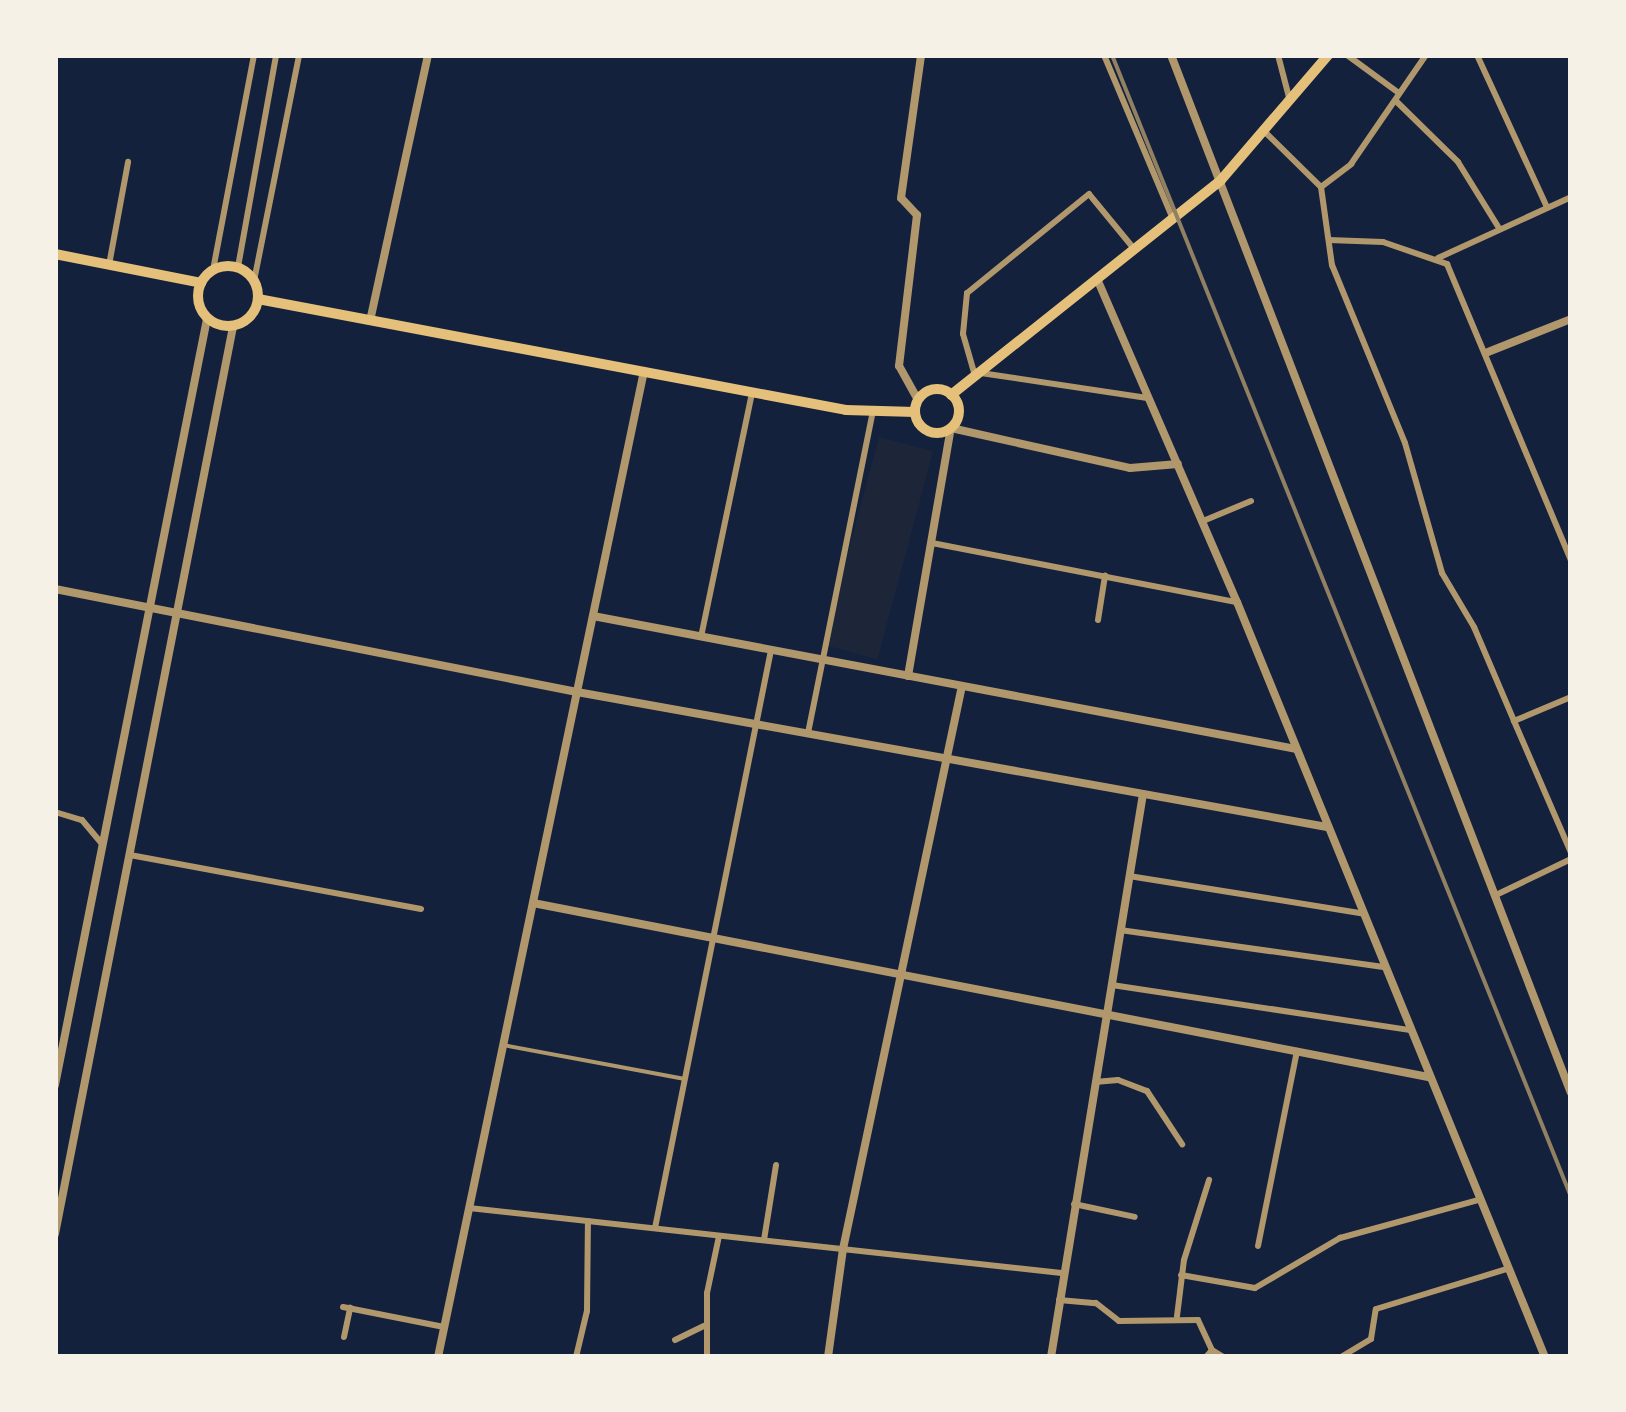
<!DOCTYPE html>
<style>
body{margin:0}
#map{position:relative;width:1626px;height:1412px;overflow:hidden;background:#14213d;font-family:"Varela Round",sans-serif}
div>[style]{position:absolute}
.green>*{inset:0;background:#1d2539;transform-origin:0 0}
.service>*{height:4px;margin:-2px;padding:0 2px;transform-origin:2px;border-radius:2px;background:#b1986c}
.minor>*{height:6px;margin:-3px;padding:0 3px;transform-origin:3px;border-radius:3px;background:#b1986c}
.tertiary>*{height:8px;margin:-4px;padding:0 4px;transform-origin:4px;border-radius:4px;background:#b1986c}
.primary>*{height:10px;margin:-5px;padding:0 5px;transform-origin:5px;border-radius:5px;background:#e5c07b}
.primary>.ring{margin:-5px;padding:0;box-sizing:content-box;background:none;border:10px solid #e5c07b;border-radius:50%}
.rail>*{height:4px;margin:-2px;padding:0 2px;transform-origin:2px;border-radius:2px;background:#918062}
span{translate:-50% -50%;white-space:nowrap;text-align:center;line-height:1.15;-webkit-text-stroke:9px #f6f1e7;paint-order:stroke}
.frame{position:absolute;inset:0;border:58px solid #f6f1e7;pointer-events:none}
</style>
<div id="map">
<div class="green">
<i style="left:879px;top:437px;width:56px;height:215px;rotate:15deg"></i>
</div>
<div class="service">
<i style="left:503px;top:1045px;width:185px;rotate:10.6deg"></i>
</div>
<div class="minor">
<i style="left:1104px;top:55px;width:178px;rotate:67.2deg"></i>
<i style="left:1278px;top:55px;width:48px;rotate:75.4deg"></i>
<i style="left:1347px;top:55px;width:64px;rotate:36.2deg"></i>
<i style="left:1477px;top:55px;width:167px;rotate:65.3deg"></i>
<i style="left:1396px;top:101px;width:87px;rotate:44.5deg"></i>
<i style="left:1458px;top:162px;width:78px;rotate:58.2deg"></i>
<i style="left:1264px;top:131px;width:80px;rotate:44.5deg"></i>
<i style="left:1321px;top:187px;width:79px;rotate:82deg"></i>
<i style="left:1332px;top:265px;width:192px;rotate:67.7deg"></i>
<i style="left:1405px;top:443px;width:135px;rotate:74.1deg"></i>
<i style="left:1442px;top:573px;width:63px;rotate:59.3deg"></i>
<i style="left:1474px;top:627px;width:102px;rotate:66.9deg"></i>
<i style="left:1321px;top:187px;width:38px;rotate:-37deg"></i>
<i style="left:1351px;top:164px;width:132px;rotate:-55.5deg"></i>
<i style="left:1329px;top:240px;width:54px;rotate:2.1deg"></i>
<i style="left:1383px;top:242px;width:68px;rotate:19deg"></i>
<i style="left:1447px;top:264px;width:321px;rotate:67.3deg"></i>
<i style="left:1135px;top:250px;width:72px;rotate:-129.4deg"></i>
<i style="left:1089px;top:194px;width:157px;rotate:140.9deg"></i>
<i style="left:967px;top:293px;width:41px;rotate:95.6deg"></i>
<i style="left:963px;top:334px;width:40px;rotate:74deg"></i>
<i style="left:974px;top:372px;width:177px;rotate:8.5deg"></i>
<i style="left:1438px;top:258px;width:146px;rotate:-24.6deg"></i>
<i style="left:109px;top:265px;width:105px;rotate:-79.5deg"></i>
<i style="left:238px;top:267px;width:215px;rotate:-79.8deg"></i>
<i style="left:213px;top:270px;width:219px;rotate:-79.2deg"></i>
<i style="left:254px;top:281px;width:230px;rotate:-78.7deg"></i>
<i style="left:1203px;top:521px;width:52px;rotate:-22.6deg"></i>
<i style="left:932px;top:543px;width:310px;rotate:11deg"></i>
<i style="left:1098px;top:620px;width:45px;rotate:-81deg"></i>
<i style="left:701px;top:637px;width:249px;rotate:-78.2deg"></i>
<i style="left:1571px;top:697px;width:62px;rotate:157.2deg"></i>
<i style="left:1514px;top:721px;width:144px;rotate:66.6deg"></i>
<i style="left:808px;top:733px;width:328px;rotate:-78.6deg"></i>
<i style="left:55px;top:812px;width:28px;rotate:17deg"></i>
<i style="left:82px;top:820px;width:31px;rotate:50deg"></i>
<i style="left:130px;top:855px;width:296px;rotate:10.5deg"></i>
<i style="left:1129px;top:876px;width:235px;rotate:9.1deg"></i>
<i style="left:1498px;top:894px;width:81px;rotate:-25.6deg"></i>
<i style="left:1120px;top:930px;width:266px;rotate:8deg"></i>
<i style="left:1112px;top:985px;width:300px;rotate:8.6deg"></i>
<i style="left:1095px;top:1082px;width:23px;rotate:-5deg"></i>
<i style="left:1118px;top:1080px;width:31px;rotate:21deg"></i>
<i style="left:1147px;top:1091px;width:64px;rotate:56.6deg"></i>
<i style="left:1074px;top:1204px;width:62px;rotate:12deg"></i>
<i style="left:469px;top:1208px;width:596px;rotate:6.27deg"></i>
<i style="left:655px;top:1228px;width:590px;rotate:-78.65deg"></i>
<i style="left:764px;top:1240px;width:76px;rotate:-80.9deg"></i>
<i style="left:1258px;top:1246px;width:199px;rotate:-78.7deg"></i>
<i style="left:1181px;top:1275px;width:75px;rotate:10deg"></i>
<i style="left:1255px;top:1288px;width:99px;rotate:-30.5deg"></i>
<i style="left:1340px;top:1238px;width:143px;rotate:-15.4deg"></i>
<i style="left:1059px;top:1300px;width:37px;rotate:5deg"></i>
<i style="left:1096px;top:1303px;width:29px;rotate:38deg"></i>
<i style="left:1119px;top:1321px;width:79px;rotate:-0.7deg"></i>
<i style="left:1198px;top:1320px;width:33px;rotate:65deg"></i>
<i style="left:343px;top:1307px;width:103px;rotate:11.2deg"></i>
<i style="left:1177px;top:1316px;width:56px;rotate:-82.9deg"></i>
<i style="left:1184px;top:1260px;width:84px;rotate:-72.6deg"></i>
<i style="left:344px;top:1337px;width:30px;rotate:-78deg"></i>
<i style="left:675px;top:1340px;width:32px;rotate:-26deg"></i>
<i style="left:576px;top:1357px;width:47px;rotate:-76.6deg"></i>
<i style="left:587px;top:1311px;width:90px;rotate:-89.4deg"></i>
<i style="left:707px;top:1357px;width:64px;rotate:-90deg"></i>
<i style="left:707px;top:1293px;width:58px;rotate:-78.1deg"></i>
<i style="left:1206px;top:1357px;width:9px;rotate:-49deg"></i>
<i style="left:1212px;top:1350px;width:13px;rotate:32deg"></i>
<i style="left:1341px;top:1357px;width:35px;rotate:-31deg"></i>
<i style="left:1371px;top:1339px;width:30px;rotate:-81deg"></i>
<i style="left:1376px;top:1309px;width:137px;rotate:-17deg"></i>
</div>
<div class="tertiary">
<i style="left:1171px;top:55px;width:1112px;rotate:68.93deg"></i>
<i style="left:1098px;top:281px;width:350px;rotate:66.6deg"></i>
<i style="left:1237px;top:602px;width:815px;rotate:67.81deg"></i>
<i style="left:370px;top:321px;width:272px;rotate:-77.7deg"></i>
<i style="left:1488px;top:352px;width:89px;rotate:-21.7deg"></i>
<i style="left:918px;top:400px;width:39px;rotate:-119deg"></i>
<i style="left:899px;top:366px;width:152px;rotate:-83.2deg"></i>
<i style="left:917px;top:215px;width:23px;rotate:-133deg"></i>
<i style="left:901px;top:198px;width:144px;rotate:-82deg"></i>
<i style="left:55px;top:589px;width:532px;rotate:11.16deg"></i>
<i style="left:577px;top:692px;width:762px;rotate:10.2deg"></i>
<i style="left:593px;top:616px;width:715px;rotate:10.71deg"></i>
<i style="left:908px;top:676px;width:252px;rotate:-80.2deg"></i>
<i style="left:951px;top:428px;width:183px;rotate:12.6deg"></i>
<i style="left:1130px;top:468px;width:48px;rotate:-4.8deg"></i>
<i style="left:533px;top:903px;width:912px;rotate:11deg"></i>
<i style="left:55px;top:1085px;width:781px;rotate:-78.78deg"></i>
<i style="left:55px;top:1234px;width:924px;rotate:-78.9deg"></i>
<i style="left:438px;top:1357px;width:1007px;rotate:-78.2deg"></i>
<i style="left:828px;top:1357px;width:109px;rotate:-82.1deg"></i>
<i style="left:843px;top:1249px;width:575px;rotate:-78.07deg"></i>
<i style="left:1051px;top:1357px;width:570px;rotate:-80.72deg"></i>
</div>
<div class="primary">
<i style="left:55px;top:254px;width:149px;rotate:11.2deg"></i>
<i class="ring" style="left:198px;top:266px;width:50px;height:50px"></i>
<i style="left:258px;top:299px;width:598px;rotate:10.69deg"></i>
<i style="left:846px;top:410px;width:69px;rotate:1.7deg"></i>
<i class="ring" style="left:915px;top:389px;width:34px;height:34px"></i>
<i style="left:951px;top:395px;width:345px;rotate:-38.5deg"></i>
<i style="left:1221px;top:180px;width:165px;rotate:-49.4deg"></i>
</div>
<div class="rail">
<i style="left:1112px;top:55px;width:1231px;rotate:68.1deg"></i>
</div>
<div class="frame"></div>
</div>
